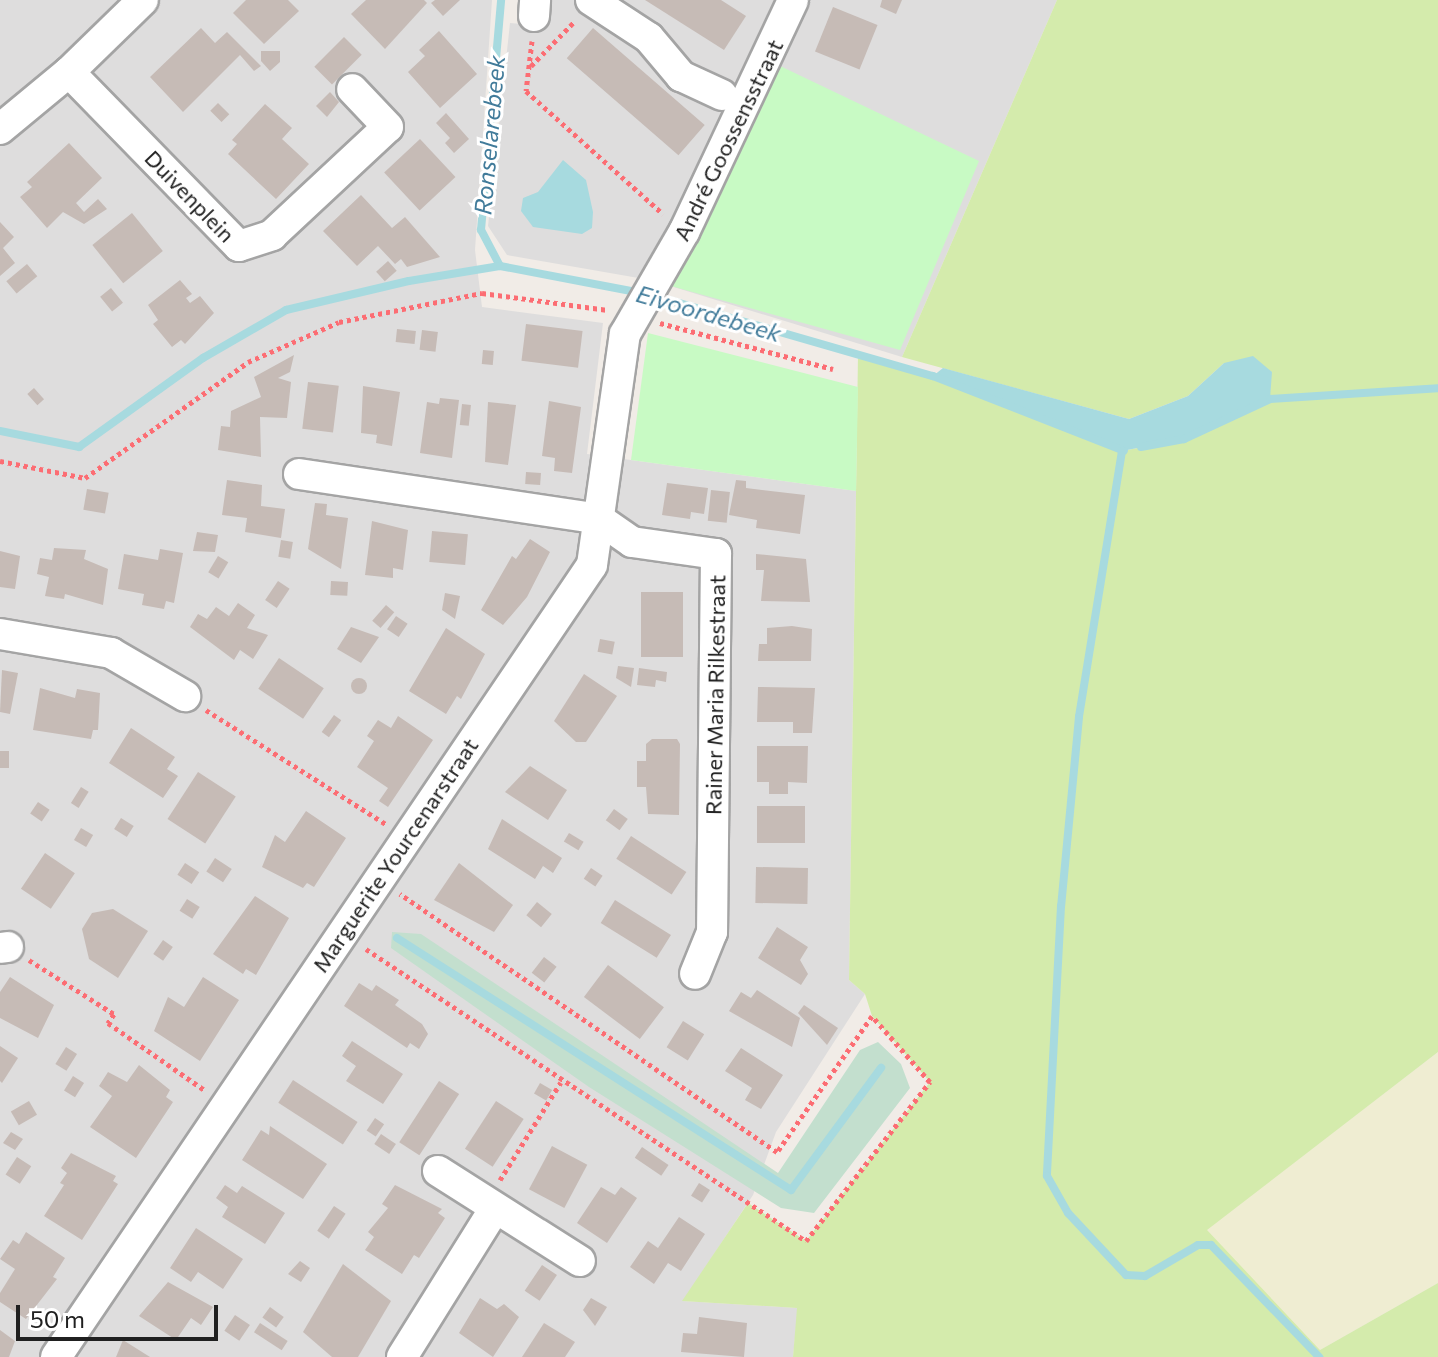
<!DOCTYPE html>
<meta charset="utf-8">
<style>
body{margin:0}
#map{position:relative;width:1438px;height:1357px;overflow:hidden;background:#f1ece7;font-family:Commissioner,sans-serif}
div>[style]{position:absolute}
.residential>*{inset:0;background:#dedddd}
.farmland>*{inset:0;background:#efedd2}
.grass>*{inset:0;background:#d4ebac}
.wetland>*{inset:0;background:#c3dfce}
.park>*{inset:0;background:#c8fac4}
.water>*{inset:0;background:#a7dadf}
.stream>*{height:8px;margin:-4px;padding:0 4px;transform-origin:4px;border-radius:4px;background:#a7dadf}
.building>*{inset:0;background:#c6bbb6;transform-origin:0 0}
.round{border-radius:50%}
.path>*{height:5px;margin-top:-2.5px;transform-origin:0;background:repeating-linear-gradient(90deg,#fc6d73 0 4px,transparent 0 8px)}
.roads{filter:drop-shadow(2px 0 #a4a4a4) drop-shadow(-2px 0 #a4a4a4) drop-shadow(0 2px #a4a4a4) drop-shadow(0 -2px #a4a4a4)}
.minor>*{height:30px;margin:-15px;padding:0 15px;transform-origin:15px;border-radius:15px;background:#fff}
span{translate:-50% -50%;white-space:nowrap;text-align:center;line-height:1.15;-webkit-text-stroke:6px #fff;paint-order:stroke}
.street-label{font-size:22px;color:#202020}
.water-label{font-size:24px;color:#417b9a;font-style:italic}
.scale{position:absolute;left:16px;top:1305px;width:202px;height:36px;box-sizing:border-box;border:4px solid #202020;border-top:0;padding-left:10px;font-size:24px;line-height:28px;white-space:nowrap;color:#202020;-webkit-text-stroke:6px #fff;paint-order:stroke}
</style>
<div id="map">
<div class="residential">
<i style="clip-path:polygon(0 0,492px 0,475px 250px,482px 307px,603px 323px,587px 454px,856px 491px,849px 980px,865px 994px,776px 1132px,753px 1195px,683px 1301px,798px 1308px,793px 1357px,0 1357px)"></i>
<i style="clip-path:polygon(548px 0,783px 0,650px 280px,507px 255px,488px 226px,510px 23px,545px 26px)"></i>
<i style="clip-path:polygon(799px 0,1057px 0,902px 357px,664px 284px)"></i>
</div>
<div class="farmland">
<i style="clip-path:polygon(1438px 1052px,1438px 1283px,1320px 1350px,1206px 1230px)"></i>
</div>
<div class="grass">
<i style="clip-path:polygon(1057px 0,1438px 0,1438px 1052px,1207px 1230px,1320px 1350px,1438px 1283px,1438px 1357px,793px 1357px,797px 1308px,682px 1301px,748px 1203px,806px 1241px,930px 1082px,872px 1016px,865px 994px,849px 980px,858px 354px,933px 376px,1122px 451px,1184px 439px,1224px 363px,1188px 396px,1129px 419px,902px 357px)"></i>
</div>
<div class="wetland">
<i style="clip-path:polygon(392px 932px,421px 934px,778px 1173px,860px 1050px,878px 1042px,901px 1064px,910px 1088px,814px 1213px,781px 1208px,589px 1087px,391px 948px)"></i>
</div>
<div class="park">
<i style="clip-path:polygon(778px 65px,979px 161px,900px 350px,671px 286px)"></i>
<i style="clip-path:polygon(648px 333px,858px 387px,856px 491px,631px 460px)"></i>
</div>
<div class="water">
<i style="clip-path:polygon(563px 160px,586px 180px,593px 212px,592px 228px,582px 234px,533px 227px,521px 211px,523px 198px,538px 192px)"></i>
<i style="clip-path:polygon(1253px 356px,1272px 372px,1270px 399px,1184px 439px,1122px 451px,933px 376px,943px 368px,1129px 419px,1188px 396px,1224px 363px)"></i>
</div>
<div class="stream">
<i style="left:500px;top:266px;width:41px;rotate:-117.8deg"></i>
<i style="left:481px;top:230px;width:231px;rotate:-85deg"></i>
<i style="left:655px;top:296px;width:289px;rotate:16.1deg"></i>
<i style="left:933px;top:376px;width:205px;rotate:21.4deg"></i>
<i style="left:0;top:431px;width:81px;rotate:11.4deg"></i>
<i style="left:79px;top:447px;width:153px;rotate:-35.7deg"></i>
<i style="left:203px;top:358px;width:96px;rotate:-30deg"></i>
<i style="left:286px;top:310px;width:126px;rotate:-13.3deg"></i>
<i style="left:409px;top:281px;width:92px;rotate:-9.4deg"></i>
<i style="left:500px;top:266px;width:144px;rotate:10.8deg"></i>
<i style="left:1141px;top:447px;width:44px;rotate:-10.5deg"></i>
<i style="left:1184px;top:439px;width:95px;rotate:-24.9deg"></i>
<i style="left:1270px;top:399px;width:168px;rotate:-3.7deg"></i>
<i style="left:1122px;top:451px;width:269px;rotate:99.2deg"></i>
<i style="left:1079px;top:717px;width:190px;rotate:95.4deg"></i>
<i style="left:1061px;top:906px;width:270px;rotate:93deg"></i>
<i style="left:1047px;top:1176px;width:43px;rotate:60.4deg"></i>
<i style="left:1068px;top:1213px;width:85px;rotate:46.9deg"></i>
<i style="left:1126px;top:1275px;width:19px;rotate:3deg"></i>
<i style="left:1145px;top:1276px;width:61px;rotate:-30.3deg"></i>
<i style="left:1198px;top:1245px;width:13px"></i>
<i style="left:1211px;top:1245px;width:156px;rotate:46deg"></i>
<i style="left:397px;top:938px;width:468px;rotate:32.6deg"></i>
<i style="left:791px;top:1190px;width:152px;rotate:-53.6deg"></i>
</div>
<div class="building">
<i style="clip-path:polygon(246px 0,288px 0,299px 11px,264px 44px,233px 13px)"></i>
<i style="clip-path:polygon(366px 0,424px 0,427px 3px,385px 49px,351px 14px)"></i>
<i style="clip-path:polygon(435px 0,460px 0,443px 16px,431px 3px)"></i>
<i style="clip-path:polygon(645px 0,721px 0,746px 16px,724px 50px)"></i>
<i style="clip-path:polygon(882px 0,902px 0,896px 14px,880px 7px)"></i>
<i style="left:833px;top:7px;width:48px;height:48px;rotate:22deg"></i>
<i style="clip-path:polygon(201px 28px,215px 43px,227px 32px,261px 66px,254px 71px,240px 55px,183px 112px,150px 77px)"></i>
<i style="left:593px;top:28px;width:148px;height:40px;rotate:41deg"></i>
<i style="clip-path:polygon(439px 31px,477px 74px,440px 108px,408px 72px,425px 56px,419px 50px)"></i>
<i style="left:344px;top:37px;width:25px;height:42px;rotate:45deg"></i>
<i style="clip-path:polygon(261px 51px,280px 51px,280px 62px,270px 71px,261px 61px)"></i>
<i style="clip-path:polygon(330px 92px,339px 102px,327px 117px,316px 106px)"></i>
<i style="left:218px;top:103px;width:16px;height:11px;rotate:45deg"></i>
<i style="clip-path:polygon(265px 104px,292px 128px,282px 139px,309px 164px,276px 199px,228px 154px,237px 144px,232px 140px)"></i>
<i style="clip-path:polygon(446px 113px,469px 139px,454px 153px,445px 143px,450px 138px,436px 123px)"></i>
<i style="left:420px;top:139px;width:52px;height:49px;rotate:47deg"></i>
<i style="clip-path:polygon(69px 143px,102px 178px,76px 203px,84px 212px,98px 199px,107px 209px,84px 224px,63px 212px,47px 228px,20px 197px,32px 187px,27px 182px)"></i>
<i style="clip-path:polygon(361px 195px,392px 228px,405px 217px,440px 257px,407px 267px,401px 259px,395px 264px,378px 246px,357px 266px,323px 231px)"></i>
<i style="left:132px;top:213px;width:49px;height:51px;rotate:51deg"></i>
<i style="clip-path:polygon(0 222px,14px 237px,3px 248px,15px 263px,0 276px)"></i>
<i style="left:388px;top:261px;width:13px;height:16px;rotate:48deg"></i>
<i style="left:27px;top:264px;width:16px;height:27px;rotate:50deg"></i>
<i style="clip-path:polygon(180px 280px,192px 294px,186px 298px,190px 303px,200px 296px,214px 313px,185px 344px,181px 340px,172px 347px,153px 324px,158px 320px,148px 305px)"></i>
<i style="left:111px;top:288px;width:19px;height:14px;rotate:51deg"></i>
<i style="left:526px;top:324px;width:57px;height:37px;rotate:7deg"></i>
<i style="left:397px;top:329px;width:19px;height:13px;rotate:6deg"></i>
<i style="left:422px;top:330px;width:16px;height:20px;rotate:7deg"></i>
<i style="left:483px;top:350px;width:11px;height:14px;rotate:5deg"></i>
<i style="clip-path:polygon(294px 355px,290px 372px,278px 378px,291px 382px,287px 418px,260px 417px,261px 457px,218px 450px,221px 426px,230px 427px,231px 411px,261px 397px,254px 377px)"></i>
<i style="left:308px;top:382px;width:31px;height:47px;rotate:7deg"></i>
<i style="clip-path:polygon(363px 386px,400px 392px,392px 446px,376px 443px,377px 435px,361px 433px)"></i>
<i style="left:34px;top:388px;width:15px;height:9px;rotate:48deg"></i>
<i style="clip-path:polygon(440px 398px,459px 400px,452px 458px,420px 453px,427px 402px,439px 404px)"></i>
<i style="clip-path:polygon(549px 401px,581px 407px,572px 473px,554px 471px,555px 458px,542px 456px)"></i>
<i style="clip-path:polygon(488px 402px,516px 405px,508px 465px,485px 462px)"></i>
<i style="left:462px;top:404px;width:9px;height:21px;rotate:6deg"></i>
<i style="left:526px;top:472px;width:15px;height:12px;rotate:4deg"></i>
<i style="clip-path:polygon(227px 480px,262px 485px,261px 506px,285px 509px,281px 538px,245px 532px,247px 518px,222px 515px)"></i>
<i style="clip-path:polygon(736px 480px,746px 481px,746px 488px,805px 495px,800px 534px,756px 528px,757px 520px,729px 515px)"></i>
<i style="clip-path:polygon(667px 483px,708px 488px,704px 514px,691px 512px,690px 519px,662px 515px)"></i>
<i style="left:87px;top:489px;width:22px;height:21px;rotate:10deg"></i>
<i style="left:711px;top:490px;width:19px;height:31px;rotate:6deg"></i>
<i style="clip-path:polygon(315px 503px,327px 504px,326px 515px,348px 518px,341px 569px,308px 549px)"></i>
<i style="clip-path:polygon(372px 521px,408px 530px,403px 570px,393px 568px,393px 578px,365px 575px)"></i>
<i style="left:432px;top:531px;width:36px;height:31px;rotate:5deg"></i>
<i style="clip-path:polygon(197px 532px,218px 535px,215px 552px,193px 551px)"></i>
<i style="clip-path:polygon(530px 539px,550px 552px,527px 597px,503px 625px,481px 610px,512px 556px,516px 559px)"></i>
<i style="left:281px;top:540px;width:12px;height:17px;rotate:9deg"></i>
<i style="clip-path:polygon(54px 548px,86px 550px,84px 559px,108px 569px,103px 605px,65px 594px,64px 599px,45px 596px,49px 577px,37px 574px,40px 558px,52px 560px)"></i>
<i style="clip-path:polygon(160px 549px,183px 553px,174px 603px,166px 601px,164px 609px,142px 605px,144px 594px,118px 589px,124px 554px,158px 560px)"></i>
<i style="clip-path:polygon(0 551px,20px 556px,15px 589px,0 587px)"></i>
<i style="clip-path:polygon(756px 554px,806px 559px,810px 602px,761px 601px,764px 570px,756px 570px)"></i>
<i style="left:218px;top:556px;width:12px;height:19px;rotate:31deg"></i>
<i style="left:278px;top:581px;width:14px;height:23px;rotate:34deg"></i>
<i style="left:331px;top:581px;width:17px;height:14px;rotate:3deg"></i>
<i style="left:641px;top:592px;width:42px;height:65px"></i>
<i style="clip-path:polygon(445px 593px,460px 596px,455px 619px,442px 610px)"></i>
<i style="clip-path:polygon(238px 603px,255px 615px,247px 628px,268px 635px,253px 659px,240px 650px,234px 660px,190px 627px,198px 614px,207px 619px,216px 607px,229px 616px)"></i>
<i style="left:386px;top:605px;width:11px;height:21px;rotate:41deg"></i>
<i style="left:396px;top:616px;width:14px;height:16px;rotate:34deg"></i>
<i style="clip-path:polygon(792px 626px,812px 629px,811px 661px,758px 661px,759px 644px,767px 644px,767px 628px)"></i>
<i style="clip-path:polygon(351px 627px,379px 637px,361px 663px,337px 649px)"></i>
<i style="clip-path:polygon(446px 628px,485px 654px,461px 699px,457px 696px,446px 714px,409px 691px)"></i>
<i style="left:600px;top:639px;width:15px;height:13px;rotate:11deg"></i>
<i style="left:279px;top:658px;width:54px;height:37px;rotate:34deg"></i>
<i style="clip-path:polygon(618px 666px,634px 668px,631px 687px,616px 678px)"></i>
<i style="clip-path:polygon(639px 668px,667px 672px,666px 682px,656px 680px,655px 687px,637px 685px)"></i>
<i style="clip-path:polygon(2px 670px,18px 673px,10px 714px,0 712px)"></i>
<i style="clip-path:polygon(584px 674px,617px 696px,586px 742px,576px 742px,554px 721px)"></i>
<i class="round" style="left:351px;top:678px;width:16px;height:16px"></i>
<i style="clip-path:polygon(758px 687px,815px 688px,812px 733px,793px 733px,793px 722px,757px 722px)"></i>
<i style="clip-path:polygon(40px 688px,75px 698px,77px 689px,100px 693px,98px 730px,93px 730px,91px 739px,33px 730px)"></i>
<i style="left:334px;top:715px;width:9px;height:21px;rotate:36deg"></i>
<i style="clip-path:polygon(398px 716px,433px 740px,388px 807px,379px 801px,388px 788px,357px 767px,374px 741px,367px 736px,378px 720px,391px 728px)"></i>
<i style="clip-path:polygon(131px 728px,175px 757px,167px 769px,178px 776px,163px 798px,109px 763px)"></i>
<i style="clip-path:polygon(652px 739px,677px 739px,680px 744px,679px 815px,648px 814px,646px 787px,637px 787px,637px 761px,646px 761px,646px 744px)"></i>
<i style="clip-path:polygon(757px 746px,808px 746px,807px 783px,788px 782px,788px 794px,769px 794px,769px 782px,757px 782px)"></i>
<i style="left:9px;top:751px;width:17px;height:9px;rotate:90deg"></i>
<i style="clip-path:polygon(530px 766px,567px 790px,548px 820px,505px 792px)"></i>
<i style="left:198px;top:772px;width:45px;height:56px;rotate:33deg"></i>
<i style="left:81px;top:787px;width:9px;height:19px;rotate:32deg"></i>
<i style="left:38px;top:802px;width:14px;height:14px;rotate:34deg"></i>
<i style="left:757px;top:806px;width:48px;height:37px"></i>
<i style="left:614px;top:809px;width:17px;height:14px;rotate:36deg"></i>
<i style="clip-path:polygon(306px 811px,346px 838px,314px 887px,307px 883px,303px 888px,262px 867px,275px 835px,285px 842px)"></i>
<i style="left:121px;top:818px;width:15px;height:13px;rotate:32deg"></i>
<i style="clip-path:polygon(502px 819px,562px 858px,553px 873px,543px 866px,535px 879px,488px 849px)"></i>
<i style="left:81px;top:828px;width:14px;height:14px;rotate:30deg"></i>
<i style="left:569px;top:833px;width:17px;height:10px;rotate:31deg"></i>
<i style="left:631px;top:836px;width:66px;height:27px;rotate:33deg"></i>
<i style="left:45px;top:853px;width:36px;height:43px;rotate:34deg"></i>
<i style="left:215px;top:858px;width:20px;height:16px;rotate:33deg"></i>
<i style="left:185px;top:863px;width:17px;height:14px;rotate:33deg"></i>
<i style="clip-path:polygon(459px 863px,513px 905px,494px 932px,434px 900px)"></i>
<i style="left:756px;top:867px;width:52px;height:36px;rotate:1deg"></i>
<i style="left:591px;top:868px;width:14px;height:13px;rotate:34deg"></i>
<i style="clip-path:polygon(255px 896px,289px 918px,256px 975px,246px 969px,243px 974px,213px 954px)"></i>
<i style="left:187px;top:899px;width:15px;height:14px;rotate:32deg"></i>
<i style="left:615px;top:900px;width:66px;height:27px;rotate:32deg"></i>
<i style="left:537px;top:902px;width:19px;height:17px;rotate:39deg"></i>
<i style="clip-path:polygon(113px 909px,148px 931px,118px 978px,89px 959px,82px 929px,92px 913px)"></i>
<i style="clip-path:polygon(777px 927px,808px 947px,800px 960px,808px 974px,801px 985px,758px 958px)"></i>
<i style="left:163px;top:940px;width:12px;height:17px;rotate:35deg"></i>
<i style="left:544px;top:957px;width:16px;height:20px;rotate:38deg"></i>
<i style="left:608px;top:965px;width:70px;height:40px;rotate:37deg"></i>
<i style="clip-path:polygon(10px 977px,54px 1005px,38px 1038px,0 1018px,0 992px)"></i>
<i style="clip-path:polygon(203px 977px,239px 1000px,200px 1061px,154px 1031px,168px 997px,184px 1007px)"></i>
<i style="clip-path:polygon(359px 983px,372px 991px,376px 985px,399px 1000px,395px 1005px,422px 1024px,428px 1034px,419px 1049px,410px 1043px,407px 1048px,344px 1006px)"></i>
<i style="clip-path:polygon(757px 990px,800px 1018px,792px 1047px,729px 1011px,741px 992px,751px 998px)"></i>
<i style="clip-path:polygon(804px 1005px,838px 1028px,827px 1045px,798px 1013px)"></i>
<i style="left:683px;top:1021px;width:25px;height:31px;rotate:32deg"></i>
<i style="clip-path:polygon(352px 1041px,403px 1074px,383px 1104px,346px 1081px,356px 1066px,342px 1056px)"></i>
<i style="clip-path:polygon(0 1046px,18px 1058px,2px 1083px,0 1081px)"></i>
<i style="left:66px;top:1047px;width:13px;height:20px;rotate:32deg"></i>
<i style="clip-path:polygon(741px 1048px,783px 1075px,761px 1109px,745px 1100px,752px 1088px,725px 1071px)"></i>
<i style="clip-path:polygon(139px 1065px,170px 1090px,166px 1097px,173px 1102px,136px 1158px,90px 1127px,112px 1096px,99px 1086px,108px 1072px,127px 1082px)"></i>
<i style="left:73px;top:1076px;width:13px;height:17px;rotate:32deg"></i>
<i style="left:293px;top:1080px;width:77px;height:27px;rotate:33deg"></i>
<i style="left:439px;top:1081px;width:24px;height:73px;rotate:33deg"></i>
<i style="left:540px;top:1083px;width:14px;height:12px;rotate:30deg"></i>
<i style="left:29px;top:1101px;width:16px;height:21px;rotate:60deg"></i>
<i style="left:496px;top:1101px;width:33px;height:57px;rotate:33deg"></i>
<i style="left:375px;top:1118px;width:11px;height:15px;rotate:34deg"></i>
<i style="clip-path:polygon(270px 1126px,327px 1164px,303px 1199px,242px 1160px,261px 1130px,269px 1135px)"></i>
<i style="clip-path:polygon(11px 1132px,23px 1139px,15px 1150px,3px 1143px)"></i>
<i style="left:381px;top:1134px;width:18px;height:12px;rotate:34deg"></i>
<i style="left:552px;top:1146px;width:40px;height:49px;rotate:28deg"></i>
<i style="left:642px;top:1147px;width:32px;height:13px;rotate:34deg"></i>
<i style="clip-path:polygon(71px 1153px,116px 1176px,113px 1181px,118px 1184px,82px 1240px,44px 1216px,64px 1185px,60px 1183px,67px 1173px,61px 1168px)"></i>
<i style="left:17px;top:1157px;width:17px;height:21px;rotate:33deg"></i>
<i style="left:699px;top:1183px;width:13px;height:15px;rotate:32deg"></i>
<i style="clip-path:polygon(225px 1185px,237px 1193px,242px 1186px,285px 1213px,265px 1244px,222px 1217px,228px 1207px,216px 1198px)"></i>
<i style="clip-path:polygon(395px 1185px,442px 1209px,438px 1213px,445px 1218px,419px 1258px,414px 1255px,402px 1274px,365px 1250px,374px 1237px,368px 1232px,388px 1208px,382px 1204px)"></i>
<i style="clip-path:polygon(601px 1187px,615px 1195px,621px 1187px,637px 1198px,607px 1243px,577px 1223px)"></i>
<i style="left:334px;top:1206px;width:14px;height:30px;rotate:34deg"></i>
<i style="clip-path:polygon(679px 1217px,705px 1234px,681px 1271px,668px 1263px,654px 1284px,630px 1267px,648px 1241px,658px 1248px)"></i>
<i style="clip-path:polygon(196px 1228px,243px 1259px,223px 1289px,198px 1272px,191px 1282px,170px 1268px)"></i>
<i style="clip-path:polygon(26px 1232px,65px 1258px,53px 1277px,57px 1279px,26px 1319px,0 1302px,0 1293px,15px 1269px,0 1259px,13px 1240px,19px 1244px)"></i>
<i style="clip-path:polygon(300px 1261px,310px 1268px,301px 1282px,288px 1274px)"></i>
<i style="clip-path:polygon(343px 1264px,391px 1301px,358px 1357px,332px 1357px,303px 1332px)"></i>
<i style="left:542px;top:1265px;width:18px;height:31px;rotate:34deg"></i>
<i style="clip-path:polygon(168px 1282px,213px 1307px,201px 1325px,191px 1318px,176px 1340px,139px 1316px)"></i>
<i style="clip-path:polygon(480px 1298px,497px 1309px,504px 1304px,519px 1317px,493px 1357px,459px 1333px)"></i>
<i style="clip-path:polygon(591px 1298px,607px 1307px,595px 1326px,583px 1310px)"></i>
<i style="left:270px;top:1307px;width:17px;height:13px;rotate:36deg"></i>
<i style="left:235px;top:1315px;width:18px;height:19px;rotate:34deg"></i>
<i style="clip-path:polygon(699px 1317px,747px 1323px,744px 1357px,681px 1352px,683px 1333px,697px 1334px)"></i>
<i style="left:260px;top:1323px;width:33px;height:11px;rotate:33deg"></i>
<i style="clip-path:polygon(544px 1323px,575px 1342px,565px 1357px,522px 1357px)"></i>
<i style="clip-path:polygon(0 1330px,15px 1341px,9px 1357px,0 1357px)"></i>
<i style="clip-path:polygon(123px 1340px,150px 1357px,116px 1357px)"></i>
</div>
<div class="path">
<i style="left:532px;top:41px;width:50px;rotate:96.8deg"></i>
<i style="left:526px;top:91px;width:184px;rotate:41.9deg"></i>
<i style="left:531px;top:66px;width:62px;rotate:-45.7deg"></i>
<i style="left:660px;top:323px;width:179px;rotate:14.9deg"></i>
<i style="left:0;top:461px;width:87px;rotate:11.3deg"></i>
<i style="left:85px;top:478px;width:200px;rotate:-35.4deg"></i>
<i style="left:248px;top:362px;width:99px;rotate:-23.7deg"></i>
<i style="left:339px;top:322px;width:146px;rotate:-11.5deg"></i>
<i style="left:482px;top:293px;width:127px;rotate:7.7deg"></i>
<i style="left:206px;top:710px;width:214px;rotate:32.4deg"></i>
<i style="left:366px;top:949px;width:528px;rotate:33.57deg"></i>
<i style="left:806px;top:1241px;width:202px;rotate:-52.1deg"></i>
<i style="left:930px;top:1082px;width:88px;rotate:-131.3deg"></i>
<i style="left:872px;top:1016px;width:166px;rotate:124.9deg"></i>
<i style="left:777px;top:1152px;width:457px;rotate:-145.6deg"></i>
<i style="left:29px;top:960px;width:101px;rotate:32.4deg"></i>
<i style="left:114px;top:1014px;width:11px;rotate:124deg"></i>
<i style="left:108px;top:1023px;width:119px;rotate:34.8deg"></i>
<i style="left:500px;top:1180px;width:115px;rotate:-58.1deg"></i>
</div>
<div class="roads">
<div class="minor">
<i style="left:591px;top:0;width:69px;rotate:33.2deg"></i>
<i style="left:649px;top:38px;width:50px;rotate:49.9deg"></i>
<i style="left:681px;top:76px;width:45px;rotate:24.9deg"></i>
<i style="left:534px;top:16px;width:16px;rotate:-86deg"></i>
<i style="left:69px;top:72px;width:243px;rotate:45.7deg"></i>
<i style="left:239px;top:246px;width:35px;rotate:-18deg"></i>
<i style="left:272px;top:235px;width:158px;rotate:-43deg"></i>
<i style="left:388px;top:127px;width:52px;rotate:-133.5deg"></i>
<i style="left:0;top:129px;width:89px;rotate:-39.6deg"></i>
<i style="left:69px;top:72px;width:103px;rotate:-44.2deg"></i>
<i style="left:299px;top:474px;width:303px;rotate:8.5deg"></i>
<i style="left:599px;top:519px;width:40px;rotate:34.9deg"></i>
<i style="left:632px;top:542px;width:85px;rotate:8.1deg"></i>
<i style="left:716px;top:554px;width:378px;rotate:90.6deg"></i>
<i style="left:712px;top:932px;width:45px;rotate:112deg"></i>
<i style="left:0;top:634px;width:113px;rotate:9.7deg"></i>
<i style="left:111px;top:653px;width:86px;rotate:30.2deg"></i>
<i style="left:0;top:948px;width:8px;rotate:-7deg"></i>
<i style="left:438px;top:1171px;width:168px;rotate:32.4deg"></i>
<i style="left:56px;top:1357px;width:956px;rotate:-55.91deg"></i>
<i style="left:592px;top:565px;width:233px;rotate:-81.9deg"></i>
<i style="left:625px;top:334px;width:118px;rotate:-60deg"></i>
<i style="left:684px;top:232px;width:256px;rotate:-64.8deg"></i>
<i style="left:402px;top:1357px;width:173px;rotate:-58deg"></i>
</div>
</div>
<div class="street-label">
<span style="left:728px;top:140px;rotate:-64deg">André Goossensstraat</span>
<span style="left:190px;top:196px;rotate:46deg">Duivenplein</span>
<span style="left:715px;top:695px;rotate:-89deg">Rainer Maria Rilkestraat</span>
<span style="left:395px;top:855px;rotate:-56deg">Marguerite Yourcenarstraat</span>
</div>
<div class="water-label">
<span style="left:489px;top:135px;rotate:-85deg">Ronselarebeek</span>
<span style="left:709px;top:313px;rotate:16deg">Eivoordebeek</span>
</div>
<div class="scale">50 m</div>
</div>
